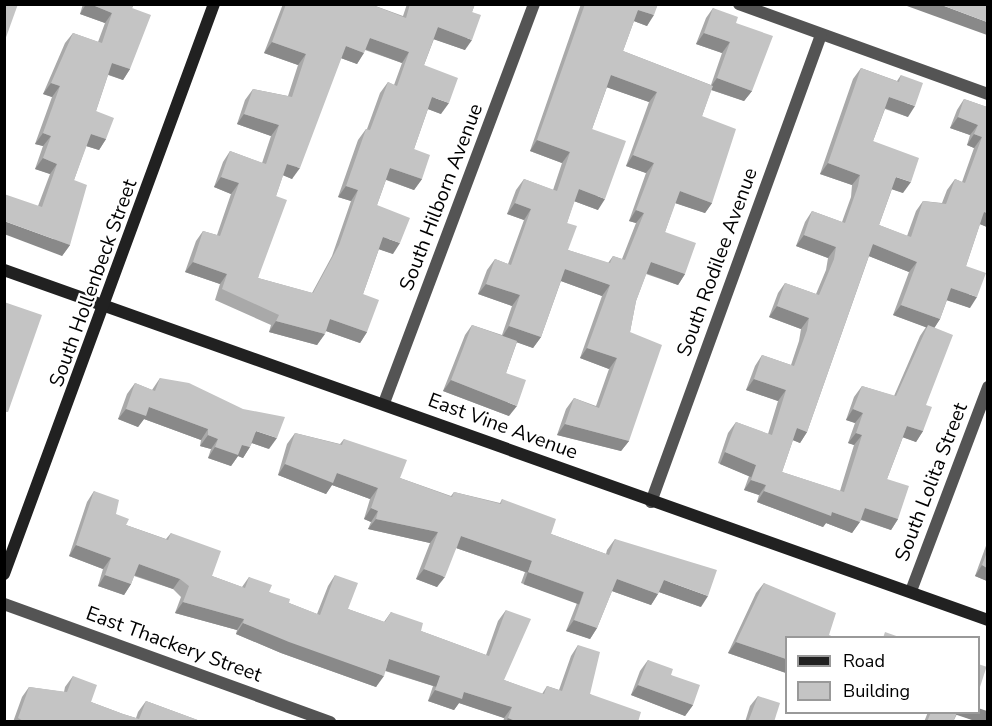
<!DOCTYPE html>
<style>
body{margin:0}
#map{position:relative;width:992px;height:726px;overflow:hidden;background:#fff;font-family:"Nunito Sans",sans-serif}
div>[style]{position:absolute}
.street>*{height:12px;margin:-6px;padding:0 6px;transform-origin:6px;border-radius:6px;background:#545454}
.secondary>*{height:12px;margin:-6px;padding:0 6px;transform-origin:6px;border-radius:6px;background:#212121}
.wall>*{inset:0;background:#a9a9a9}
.shaded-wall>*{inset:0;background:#898989;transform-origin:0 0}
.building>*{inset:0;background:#c4c4c4;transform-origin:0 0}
span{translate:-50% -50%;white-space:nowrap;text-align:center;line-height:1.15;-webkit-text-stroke:4.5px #fff;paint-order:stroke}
.street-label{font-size:20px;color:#000}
.frame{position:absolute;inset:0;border:6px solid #000;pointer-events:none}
.legend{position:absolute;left:785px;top:636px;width:195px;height:78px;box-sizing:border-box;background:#fff;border:2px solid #999;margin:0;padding:8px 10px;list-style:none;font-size:18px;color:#000}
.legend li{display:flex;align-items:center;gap:12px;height:30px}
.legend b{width:30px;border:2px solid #999}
</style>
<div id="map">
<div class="street">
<i style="left:739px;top:4px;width:265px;rotate:19.9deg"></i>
<i style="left:384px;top:403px;width:426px;rotate:-69.4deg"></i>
<i style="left:651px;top:502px;width:497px;rotate:-70deg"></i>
<i style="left:911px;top:591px;width:218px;rotate:-69.3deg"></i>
<i style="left:4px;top:604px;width:347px;rotate:19.9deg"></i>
</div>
<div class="secondary">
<i style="left:4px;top:270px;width:1044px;rotate:19.58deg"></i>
<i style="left:4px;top:574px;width:607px;rotate:-69.78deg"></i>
</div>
<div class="wall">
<i style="clip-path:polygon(83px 4px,134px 4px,132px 8px,130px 69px,123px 80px,108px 75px,96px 111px,106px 139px,99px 150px,86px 146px,74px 180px,70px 245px,62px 256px,38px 206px,50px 174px,35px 169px,43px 146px,35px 144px,52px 97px,43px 94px,65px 43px,73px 33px,98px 42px,105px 23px,80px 14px)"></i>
<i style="clip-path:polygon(evenodd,283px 4px,370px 4px,403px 16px,407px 4px,475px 4px,472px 12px,465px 50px,434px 39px,424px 65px,441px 114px,428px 109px,414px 149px,422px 179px,414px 190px,386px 180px,377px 205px,393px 254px,379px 249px,363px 294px,367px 332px,360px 343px,326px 331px,317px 345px,269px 332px,271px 325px,215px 300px,220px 284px,185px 272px,196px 241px,203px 231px,217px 235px,231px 194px,214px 187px,223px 162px,230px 151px,262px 163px,271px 136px,237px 124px,245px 100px,253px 89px,288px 96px,298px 65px,264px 53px,283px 4px,365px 50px,402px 63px,394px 85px,388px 82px,380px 93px,367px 129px,366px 129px,358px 140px,338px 197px,351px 201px,332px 256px,312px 293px,258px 278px,276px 196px,283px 175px,292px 179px,341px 58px,357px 64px,365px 50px)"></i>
<i style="clip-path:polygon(evenodd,581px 4px,658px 4px,647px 26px,634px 21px,623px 51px,711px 85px,722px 53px,696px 44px,706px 18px,713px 8px,736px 23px,752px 91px,744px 101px,711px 90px,702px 116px,712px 203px,705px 213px,675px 203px,665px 232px,685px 274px,678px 285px,646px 274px,636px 301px,630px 332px,629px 441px,621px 451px,557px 435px,566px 409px,574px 398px,596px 406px,609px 369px,580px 358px,602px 296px,561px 281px,541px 337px,533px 348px,517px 342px,506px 373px,509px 416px,443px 391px,465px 335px,472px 325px,502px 335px,512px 306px,478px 294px,487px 270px,495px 259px,508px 264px,524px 220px,507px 214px,516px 190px,524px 179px,553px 190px,562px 163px,530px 151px,581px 4px,607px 87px,649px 102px,626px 166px,646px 173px,629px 221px,636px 223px,622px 259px,613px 256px,608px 263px,568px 250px,567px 223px,574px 201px,598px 210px,592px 129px,607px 87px)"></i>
<i style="clip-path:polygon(evenodd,861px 68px,897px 81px,901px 75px,908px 117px,885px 109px,873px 141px,903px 193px,892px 189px,879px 225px,907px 236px,916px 211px,923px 201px,942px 203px,947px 190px,955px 179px,962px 182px,974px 148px,967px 145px,970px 135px,950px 128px,957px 110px,964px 99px,987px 107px,987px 227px,980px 224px,966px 266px,970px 308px,947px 300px,940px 319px,934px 328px,923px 431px,916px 442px,903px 437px,887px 479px,898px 519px,891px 530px,861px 520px,852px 533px,826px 523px,823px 527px,757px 502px,759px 495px,744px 490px,749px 476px,718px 463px,728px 433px,736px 422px,768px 434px,778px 401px,746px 390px,755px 366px,762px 355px,791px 365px,799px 341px,801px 329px,769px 317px,778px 293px,785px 283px,816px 294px,826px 270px,828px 258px,796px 246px,805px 222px,812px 211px,842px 222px,851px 197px,852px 185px,820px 174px,853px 79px,861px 68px,869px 256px,909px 272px,893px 315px,926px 327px,920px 336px,894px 396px,862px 386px,854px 397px,846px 420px,855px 423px,848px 443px,854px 445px,840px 491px,782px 472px,793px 440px,800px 443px,807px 432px,869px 256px)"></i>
<i style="clip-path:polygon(160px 378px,269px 449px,252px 443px,243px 458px,238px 456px,231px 466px,208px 458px,211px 449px,200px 446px,201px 440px,144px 419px,138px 427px,118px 419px,127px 394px,135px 383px,152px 390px)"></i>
<i style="clip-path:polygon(295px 433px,340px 444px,344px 439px,400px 478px,451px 496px,454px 492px,500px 503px,502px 499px,551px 534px,606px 554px,607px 550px,615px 539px,701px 607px,659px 592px,651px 605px,612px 591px,597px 628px,590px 639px,566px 631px,577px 603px,521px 583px,525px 572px,456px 548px,437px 587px,416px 579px,430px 543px,368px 529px,371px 522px,364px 519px,370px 499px,332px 485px,326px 494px,278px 475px,287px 444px)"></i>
<i style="clip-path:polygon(94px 491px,126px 525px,166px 539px,171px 533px,212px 576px,242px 587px,249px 577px,269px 592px,289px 603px,317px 614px,328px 586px,335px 575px,348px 609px,384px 622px,391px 612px,421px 631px,486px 655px,498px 621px,506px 610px,504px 680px,542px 694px,547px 686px,559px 690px,571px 656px,578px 645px,590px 694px,638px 722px,503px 722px,504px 718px,459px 703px,454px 710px,428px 701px,433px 686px,385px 671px,376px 687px,281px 653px,236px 634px,237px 630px,175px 613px,181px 597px,173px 589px,134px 576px,131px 584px,124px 595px,98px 586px,103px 569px,69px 556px,87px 502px)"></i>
<i style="clip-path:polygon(987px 543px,987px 581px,975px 576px)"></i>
<i style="clip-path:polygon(764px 583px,829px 635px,786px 638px,786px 673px,728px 653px,756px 593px)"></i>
<i style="clip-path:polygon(648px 660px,671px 675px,693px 705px,685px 716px,631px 695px,640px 671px)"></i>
<i style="clip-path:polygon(73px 676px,91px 702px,123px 714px,136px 718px,138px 712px,146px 701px,203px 722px,13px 722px,22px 697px,29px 687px,64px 692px,65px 687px)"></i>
<i style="clip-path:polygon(758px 696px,774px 722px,745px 722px,750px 706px)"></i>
<i style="clip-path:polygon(928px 712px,978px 712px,987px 722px,978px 722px,957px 714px,953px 722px,924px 722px)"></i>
</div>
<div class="shaded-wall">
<i style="clip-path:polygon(86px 4px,90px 4px,112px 13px,105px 23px,80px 14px)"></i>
<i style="clip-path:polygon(908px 4px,939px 4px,987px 22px,987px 35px,907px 6px)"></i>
<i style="clip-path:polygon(638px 10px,654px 15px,647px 26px,631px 20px)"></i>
<i style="clip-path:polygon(438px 27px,472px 40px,465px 50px,430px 38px)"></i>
<i style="clip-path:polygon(704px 33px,730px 42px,722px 53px,696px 44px)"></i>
<i style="clip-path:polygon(370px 38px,409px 52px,402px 63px,362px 48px)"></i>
<i style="clip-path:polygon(272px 42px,306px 54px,298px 65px,264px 53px)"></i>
<i style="clip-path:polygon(346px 46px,364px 53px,357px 64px,338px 57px)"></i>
<i style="clip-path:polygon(112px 63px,130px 69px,123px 80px,104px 73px)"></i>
<i style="clip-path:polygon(611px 75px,657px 92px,649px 102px,603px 86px)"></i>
<i style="clip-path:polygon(717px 78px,752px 91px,744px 101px,709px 89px)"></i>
<i style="clip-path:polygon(51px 83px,60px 86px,52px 97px,43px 94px)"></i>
<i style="clip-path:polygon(432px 97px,449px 103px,441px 114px,425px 108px)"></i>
<i style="clip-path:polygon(889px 97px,915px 106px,908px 117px,882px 107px)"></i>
<i style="clip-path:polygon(244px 114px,279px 125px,271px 136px,237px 124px)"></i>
<i style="clip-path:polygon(958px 117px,978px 125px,970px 135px,950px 128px)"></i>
<i style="clip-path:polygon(43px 133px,51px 136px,43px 146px,35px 144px)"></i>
<i style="clip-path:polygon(91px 134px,106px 139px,99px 150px,83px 145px)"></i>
<i style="clip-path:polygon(974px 134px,982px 137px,974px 148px,967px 145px)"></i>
<i style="clip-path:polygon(537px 140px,570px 152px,562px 163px,530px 151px)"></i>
<i style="clip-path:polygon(633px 155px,654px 163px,646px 173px,626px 166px)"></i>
<i style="clip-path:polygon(43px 158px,57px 164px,50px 174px,35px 169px)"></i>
<i style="clip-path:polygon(828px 163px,860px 175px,852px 185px,820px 174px)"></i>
<i style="clip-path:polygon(287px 164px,300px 168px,292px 179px,280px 174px)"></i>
<i style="clip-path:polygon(390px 168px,422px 179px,414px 190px,382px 178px)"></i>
<i style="clip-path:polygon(221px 177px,239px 183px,231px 194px,214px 187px)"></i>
<i style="clip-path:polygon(896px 177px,911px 182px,903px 193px,888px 188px)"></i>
<i style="clip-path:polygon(346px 186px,358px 190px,351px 201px,338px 197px)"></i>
<i style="clip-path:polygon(579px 189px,605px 199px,598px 210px,571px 200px)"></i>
<i style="clip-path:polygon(680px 191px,712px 203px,705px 213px,672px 202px)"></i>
<i style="clip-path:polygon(515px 203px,531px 209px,524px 220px,507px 214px)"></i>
<i style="clip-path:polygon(636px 210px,644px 213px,636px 223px,629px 221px)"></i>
<i style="clip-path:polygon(984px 212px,987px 213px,987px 227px,977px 223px)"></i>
<i style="clip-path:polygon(4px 221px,70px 245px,62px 256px,4px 234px)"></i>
<i style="clip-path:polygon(804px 235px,836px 247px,828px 258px,796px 246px)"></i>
<i style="clip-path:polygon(383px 237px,400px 243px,393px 254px,375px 248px)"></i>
<i style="clip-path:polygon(873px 244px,917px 262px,909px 272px,866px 255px)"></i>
<i style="clip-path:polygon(193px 262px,227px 274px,220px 284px,185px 272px)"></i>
<i style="clip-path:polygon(651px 262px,685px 274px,678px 285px,643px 272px)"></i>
<i style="clip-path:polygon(565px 269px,610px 285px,602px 296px,558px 280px)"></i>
<i style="clip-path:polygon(486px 284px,520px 295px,512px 306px,478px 294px)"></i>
<i style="clip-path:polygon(951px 288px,977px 297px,970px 308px,943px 299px)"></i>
<i style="clip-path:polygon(901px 305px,940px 319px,933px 330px,893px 315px)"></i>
<i style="clip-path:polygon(777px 306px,809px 318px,801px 329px,769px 317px)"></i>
<i style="clip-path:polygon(330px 319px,367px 332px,360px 343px,323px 330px)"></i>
<i style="clip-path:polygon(276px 321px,325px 334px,317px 345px,269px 332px)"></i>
<i style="clip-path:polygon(509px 326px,541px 337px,533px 348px,502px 337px)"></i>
<i style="clip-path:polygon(587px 348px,617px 358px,609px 369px,580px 358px)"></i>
<i style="clip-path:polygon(754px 379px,786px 390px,778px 401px,746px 390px)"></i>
<i style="clip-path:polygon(451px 380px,517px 406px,509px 416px,443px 391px)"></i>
<i style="clip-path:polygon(149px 407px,208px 429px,201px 440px,144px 419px,138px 427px,118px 419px,126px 409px)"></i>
<i style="clip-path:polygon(853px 409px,863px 413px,855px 423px,846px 420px)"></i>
<i style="clip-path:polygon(565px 424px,629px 441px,621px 451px,557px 435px)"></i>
<i style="clip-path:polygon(907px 426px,923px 431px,916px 442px,899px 436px)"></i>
<i style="clip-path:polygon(797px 428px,807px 432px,800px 443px,790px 439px)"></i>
<i style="clip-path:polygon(256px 431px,277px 438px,269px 449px,249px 442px)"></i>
<i style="clip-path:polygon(856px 433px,862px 435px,854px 445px,848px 443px)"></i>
<i style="clip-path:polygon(208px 435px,218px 439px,211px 449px,200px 446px)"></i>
<i style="clip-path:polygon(242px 445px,250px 447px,243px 458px,238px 456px,231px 466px,208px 458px,215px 447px)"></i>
<i style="left:725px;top:452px;width:34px;height:13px;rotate:23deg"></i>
<i style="clip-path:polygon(285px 464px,337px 473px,378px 488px,370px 499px,332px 485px,326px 494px,278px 475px)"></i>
<i style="clip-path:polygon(751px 480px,766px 485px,759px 495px,744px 490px)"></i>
<i style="clip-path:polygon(764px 491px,832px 512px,860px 522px,852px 533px,826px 523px,823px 527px,757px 502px)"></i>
<i style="clip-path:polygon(371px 508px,378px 511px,371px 522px,364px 519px)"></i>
<i style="clip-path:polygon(865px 508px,898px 519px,891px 530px,857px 518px)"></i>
<i style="clip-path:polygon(376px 519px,438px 532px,430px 543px,368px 529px)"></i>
<i style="left:461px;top:536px;width:75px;height:13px;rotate:19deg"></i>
<i style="clip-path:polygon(76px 545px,111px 558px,103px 569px,69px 556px)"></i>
<i style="clip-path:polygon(139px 564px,180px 579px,173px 589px,131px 574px)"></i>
<i style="clip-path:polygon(982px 565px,987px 568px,987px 581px,975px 576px)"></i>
<i style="clip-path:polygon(424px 569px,445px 577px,437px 587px,416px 579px)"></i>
<i style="left:528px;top:572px;width:59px;height:13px;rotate:20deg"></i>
<i style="clip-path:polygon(105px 575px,131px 584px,124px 595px,98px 586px)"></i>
<i style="clip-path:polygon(617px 579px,658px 594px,651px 605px,609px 590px)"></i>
<i style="clip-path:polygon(664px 580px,708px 596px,701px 607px,656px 591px)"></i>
<i style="clip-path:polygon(183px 602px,244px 619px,237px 630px,175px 613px)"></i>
<i style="clip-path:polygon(574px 620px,597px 628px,590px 639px,566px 631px)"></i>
<i style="clip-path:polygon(243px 623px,384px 676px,376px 687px,281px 653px,236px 634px)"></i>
<i style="clip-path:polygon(736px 642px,786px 659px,786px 673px,728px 653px)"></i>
<i style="left:389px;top:659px;width:54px;height:12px;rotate:18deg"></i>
<i style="clip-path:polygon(638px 685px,693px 705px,685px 716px,631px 695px)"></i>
<i style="clip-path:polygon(435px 690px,464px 692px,512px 707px,504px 718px,459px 703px,454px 710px,428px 701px)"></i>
<i style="clip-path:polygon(978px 708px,987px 711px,987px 722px,978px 722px,954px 714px,955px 712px,978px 712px)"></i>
<i style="clip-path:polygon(508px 718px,518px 722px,506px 722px)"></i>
</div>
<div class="building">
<i style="clip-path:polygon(4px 4px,18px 4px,4px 43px)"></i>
<i style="clip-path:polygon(90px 4px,134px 4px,132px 8px,151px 15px,130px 69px,112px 63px,96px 111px,114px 118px,106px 139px,91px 134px,74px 180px,87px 185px,70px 245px,4px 221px,4px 194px,42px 207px,57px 164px,43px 158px,51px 136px,43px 133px,60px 86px,51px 83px,73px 33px,102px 43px,112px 13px)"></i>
<i style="clip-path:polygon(evenodd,286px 4px,370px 4px,406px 18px,410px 4px,475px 4px,472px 12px,481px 15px,472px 40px,438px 27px,424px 65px,458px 78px,449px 103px,432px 97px,414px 149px,430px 155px,422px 179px,390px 168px,377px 205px,410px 218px,400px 243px,383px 237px,363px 294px,379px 300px,367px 332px,330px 319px,325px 334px,276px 321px,279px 315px,222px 289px,227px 274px,193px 262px,203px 231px,220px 236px,239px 183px,221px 177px,230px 151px,266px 164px,279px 125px,244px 114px,253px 89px,292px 97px,306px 54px,272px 42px,286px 4px,370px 38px,409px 52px,397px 86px,388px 82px,370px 130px,366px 129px,346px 186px,358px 190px,339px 245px,313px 293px,258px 278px,287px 200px,276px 196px,287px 164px,300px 168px,346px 46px,364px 53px,370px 38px)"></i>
<i style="clip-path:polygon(evenodd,585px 4px,658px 4px,654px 15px,638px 10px,623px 51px,713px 86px,702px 116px,736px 129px,712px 203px,680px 191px,665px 232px,696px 243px,685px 274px,651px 262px,636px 301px,630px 332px,662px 345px,629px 441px,565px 424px,574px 398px,599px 408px,617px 358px,587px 348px,610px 285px,565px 269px,541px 337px,509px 326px,520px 295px,486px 284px,495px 259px,511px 265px,531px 209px,515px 203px,524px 179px,557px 191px,570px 152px,537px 140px,585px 4px,611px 75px,657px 92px,633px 155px,654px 163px,636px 210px,644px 213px,625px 260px,613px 256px,610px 263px,568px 250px,577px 226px,567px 223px,579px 189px,605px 199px,626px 141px,592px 129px,611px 75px)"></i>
<i style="clip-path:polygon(939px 4px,987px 4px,987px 22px)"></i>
<i style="clip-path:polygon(713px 8px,738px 17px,736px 23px,773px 36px,752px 91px,717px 78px,730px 42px,704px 33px)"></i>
<i style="clip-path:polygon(861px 68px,899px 82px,901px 75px,923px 83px,915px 106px,889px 97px,873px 141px,919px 158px,911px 182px,896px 177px,879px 225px,911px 237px,923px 201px,946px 204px,955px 179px,965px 183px,982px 137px,974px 134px,978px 125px,958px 117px,964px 99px,987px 107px,987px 213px,984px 212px,966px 266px,986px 273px,977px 297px,951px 288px,940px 319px,901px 305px,917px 262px,873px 244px,807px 432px,797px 428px,782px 472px,844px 492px,862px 435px,856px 433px,863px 413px,853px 409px,862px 386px,896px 396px,928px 325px,953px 335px,926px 405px,932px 407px,923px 431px,907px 426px,887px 479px,909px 486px,898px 519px,865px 508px,860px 522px,832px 512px,831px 516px,764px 491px,766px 485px,751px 480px,756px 465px,725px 452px,736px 422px,772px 435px,786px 390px,754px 379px,762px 355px,794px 366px,807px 330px,809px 318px,777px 306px,785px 283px,819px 295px,834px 259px,836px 247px,804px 235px,812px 211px,845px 223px,858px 186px,860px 175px,828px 163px)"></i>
<i style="clip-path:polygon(4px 302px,42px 315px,8px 412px,4px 412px)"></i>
<i style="clip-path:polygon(472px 325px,517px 341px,506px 373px,526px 380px,517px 406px,451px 380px)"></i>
<i style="clip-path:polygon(160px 378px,189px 383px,243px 409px,285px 417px,277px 438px,256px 431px,250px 447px,242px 445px,238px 455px,215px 447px,218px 439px,208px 435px,208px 429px,149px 407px,146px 416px,126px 409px,135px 383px,155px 391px)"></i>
<i style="clip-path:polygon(295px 433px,342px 445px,344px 439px,407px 460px,400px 478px,452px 497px,454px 492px,501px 504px,502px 499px,556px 519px,551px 534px,609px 555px,615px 539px,717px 570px,708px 596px,664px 580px,658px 594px,617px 579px,597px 628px,574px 620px,584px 592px,528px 572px,532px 561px,461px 536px,445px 577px,424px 569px,438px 532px,376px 519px,378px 511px,371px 508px,378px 488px,337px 473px,333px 483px,285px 464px)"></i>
<i style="clip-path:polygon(94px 491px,119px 500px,116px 514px,129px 519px,126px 525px,168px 540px,171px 533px,221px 551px,212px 576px,245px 588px,249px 577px,272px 585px,269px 592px,290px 599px,289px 603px,320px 615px,335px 575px,358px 583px,348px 609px,385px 622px,391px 612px,423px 623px,421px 631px,489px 656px,506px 610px,531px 619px,504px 680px,544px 694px,547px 686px,562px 691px,578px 645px,600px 652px,590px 694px,641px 712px,638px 722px,518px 722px,508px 718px,512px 707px,464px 692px,462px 699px,435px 690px,440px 676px,389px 659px,384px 676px,289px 642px,243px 623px,244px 619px,183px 602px,189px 586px,180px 579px,139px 564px,131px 584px,105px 575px,111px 558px,76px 545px)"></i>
<i style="clip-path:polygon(987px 552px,987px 568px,982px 565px)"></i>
<i style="clip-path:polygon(764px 583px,836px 613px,829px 635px,836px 638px,786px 638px,786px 659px,736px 642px)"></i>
<i style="clip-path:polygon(885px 632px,902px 638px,883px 638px)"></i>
<i style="clip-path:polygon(648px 660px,673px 669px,671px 675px,700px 685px,693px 705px,638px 685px)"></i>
<i style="left:978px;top:664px;width:9px;height:44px;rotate:18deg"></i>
<i style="clip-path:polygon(73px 676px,97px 685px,91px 702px,123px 714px,139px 719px,146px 701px,203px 722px,25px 722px,18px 718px,29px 687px,67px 692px)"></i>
<i style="clip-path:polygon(758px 696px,780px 703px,774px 722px,748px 722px)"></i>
<i style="clip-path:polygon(931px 712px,957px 712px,953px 722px,927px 722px)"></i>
</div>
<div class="street-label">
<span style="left:441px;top:197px;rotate:-69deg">South Hilborn Avenue</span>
<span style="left:717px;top:262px;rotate:-70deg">South Rodilee Avenue</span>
<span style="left:93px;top:283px;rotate:-70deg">South Hollenbeck Street</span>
<span style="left:503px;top:426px;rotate:20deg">East Vine Avenue</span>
<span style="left:931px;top:482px;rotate:-69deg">South Lolita Street</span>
<span style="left:174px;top:644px;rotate:20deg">East Thackery Street</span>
</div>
<div class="frame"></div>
<ul class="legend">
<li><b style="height:8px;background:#212121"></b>Road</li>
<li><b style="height:16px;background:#c4c4c4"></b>Building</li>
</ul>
</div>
